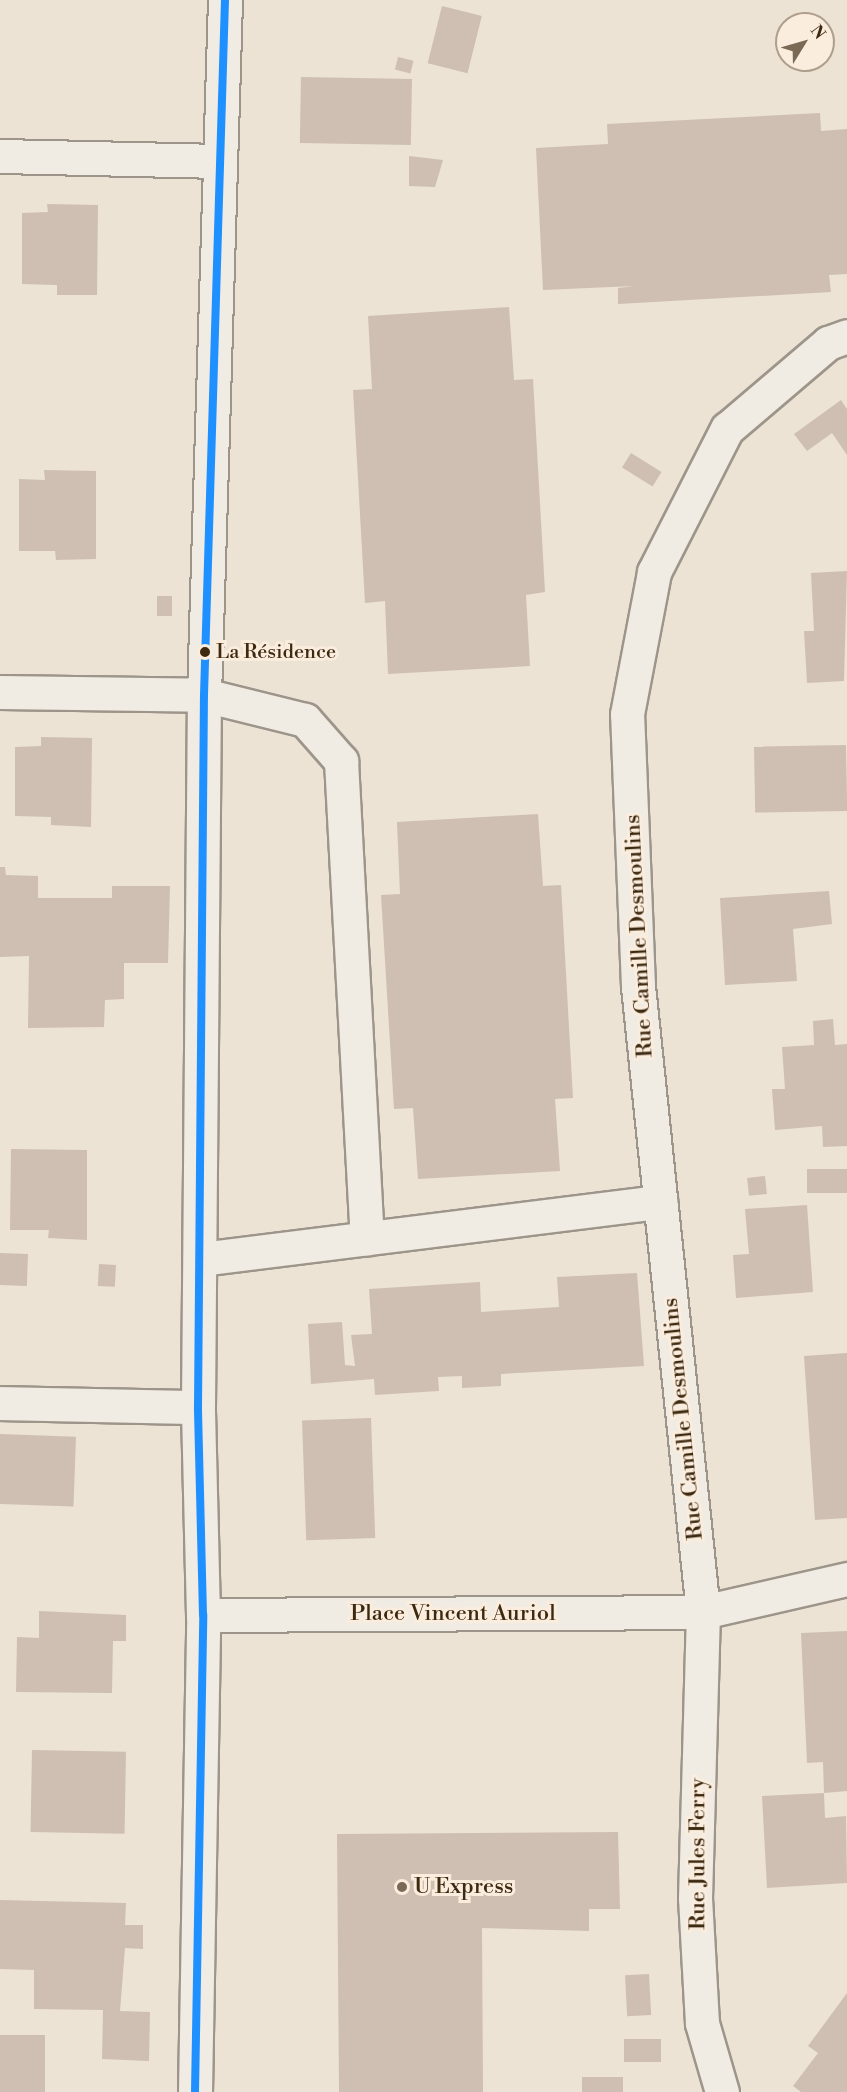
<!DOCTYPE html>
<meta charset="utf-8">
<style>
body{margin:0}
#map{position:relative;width:847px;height:2092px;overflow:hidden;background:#ece3d4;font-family:"Libre Bodoni",serif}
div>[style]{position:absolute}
.building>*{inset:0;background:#cebfb2;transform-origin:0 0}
.roads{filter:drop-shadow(2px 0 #9d958a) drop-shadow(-2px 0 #9d958a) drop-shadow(0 2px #9d958a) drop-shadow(0 -2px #9d958a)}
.minor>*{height:33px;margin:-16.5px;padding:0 16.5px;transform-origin:16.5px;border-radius:16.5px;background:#f0ebe3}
.bus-1>*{height:8px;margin:-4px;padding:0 4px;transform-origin:4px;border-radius:4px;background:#1e90ff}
.dots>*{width:16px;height:16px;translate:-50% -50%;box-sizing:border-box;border:3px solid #faeddd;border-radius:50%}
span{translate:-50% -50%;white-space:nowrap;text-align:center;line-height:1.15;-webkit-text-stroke:6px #faeddd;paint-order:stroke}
.bus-label{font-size:20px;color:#3d2810}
.left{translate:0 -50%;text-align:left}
.street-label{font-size:22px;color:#3d2810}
.poi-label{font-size:22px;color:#3d2810}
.north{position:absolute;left:775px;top:12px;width:60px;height:60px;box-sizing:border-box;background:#faeddd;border:2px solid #ae9e8b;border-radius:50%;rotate:53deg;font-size:16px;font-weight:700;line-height:24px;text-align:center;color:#3d2810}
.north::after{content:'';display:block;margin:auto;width:21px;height:27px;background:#7a6955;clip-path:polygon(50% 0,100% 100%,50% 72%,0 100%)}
</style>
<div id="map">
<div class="building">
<i style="left:442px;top:6px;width:41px;height:59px;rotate:14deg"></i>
<i style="left:398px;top:57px;width:16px;height:13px;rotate:14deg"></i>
<i style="left:301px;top:77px;width:111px;height:66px;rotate:1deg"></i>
<i style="clip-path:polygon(820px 113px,821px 131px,847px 129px,847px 274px,829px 275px,831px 292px,618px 304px,618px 288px,634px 286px,543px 290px,536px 148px,608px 144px,607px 124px)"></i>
<i style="clip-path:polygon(409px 156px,443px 160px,435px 187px,409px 186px)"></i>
<i style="clip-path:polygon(47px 204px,98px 205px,97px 295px,57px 295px,57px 285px,22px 284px,22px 213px,48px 212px)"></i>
<i style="clip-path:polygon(509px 307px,514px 380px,533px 379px,545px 592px,526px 595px,530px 666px,388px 674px,385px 601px,365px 603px,353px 390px,372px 389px,368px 316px)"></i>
<i style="clip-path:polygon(841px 400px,847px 409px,847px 455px,832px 433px,807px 451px,794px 434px)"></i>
<i style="left:631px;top:453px;width:36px;height:17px;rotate:32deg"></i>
<i style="clip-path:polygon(44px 470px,96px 471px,96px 559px,56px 560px,55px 551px,19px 551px,19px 479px,45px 480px)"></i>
<i style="clip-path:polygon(847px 571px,844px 681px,807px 683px,804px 631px,814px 631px,811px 573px)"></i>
<i style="left:157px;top:596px;width:15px;height:20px"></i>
<i style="clip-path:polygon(41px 737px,92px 738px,91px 827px,51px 825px,51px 817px,15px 816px,15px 747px,41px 746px)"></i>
<i style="left:846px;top:745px;width:66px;height:92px;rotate:89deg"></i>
<i style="clip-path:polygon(538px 814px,543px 886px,561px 885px,573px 1098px,555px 1099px,560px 1171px,418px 1179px,413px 1108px,394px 1109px,381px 895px,400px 894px,397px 822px)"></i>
<i style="clip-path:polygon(0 867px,5px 867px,6px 875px,38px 876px,38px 898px,112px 898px,112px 886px,170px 886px,168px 963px,124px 963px,124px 999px,105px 1000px,104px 1027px,28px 1028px,29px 956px,0 957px)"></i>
<i style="clip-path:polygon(829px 891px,832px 924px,793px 929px,797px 981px,725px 985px,720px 898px)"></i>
<i style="clip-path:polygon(833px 1019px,835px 1045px,847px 1044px,847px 1146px,823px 1147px,822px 1126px,775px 1130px,772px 1089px,785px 1089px,782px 1047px,814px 1045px,813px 1021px)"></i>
<i style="clip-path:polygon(11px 1149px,87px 1150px,87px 1240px,48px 1238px,49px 1230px,10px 1230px)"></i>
<i style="left:847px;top:1169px;width:24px;height:40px;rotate:90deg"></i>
<i style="left:765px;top:1176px;width:18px;height:18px;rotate:84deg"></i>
<i style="clip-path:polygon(807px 1205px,813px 1292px,736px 1298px,733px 1255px,749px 1254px,745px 1209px)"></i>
<i style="left:0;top:1253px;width:28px;height:32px;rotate:2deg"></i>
<i style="left:99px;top:1264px;width:17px;height:22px;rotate:3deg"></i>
<i style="clip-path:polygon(637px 1273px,644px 1366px,501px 1374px,501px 1386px,462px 1388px,462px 1376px,438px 1377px,439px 1391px,375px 1395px,374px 1379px,311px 1384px,308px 1324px,342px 1322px,345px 1365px,355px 1366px,351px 1335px,372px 1334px,369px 1289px,480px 1282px,481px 1312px,496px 1311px,559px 1307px,557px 1277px)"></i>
<i style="clip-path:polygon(847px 1353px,847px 1518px,815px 1520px,804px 1356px)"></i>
<i style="left:371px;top:1418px;width:120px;height:69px;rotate:88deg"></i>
<i style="left:0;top:1434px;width:76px;height:70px;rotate:2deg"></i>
<i style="clip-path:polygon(39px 1611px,126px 1615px,126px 1641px,113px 1641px,112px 1693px,16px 1692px,17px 1637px,39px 1638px)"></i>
<i style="clip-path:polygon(847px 1631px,847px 1791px,824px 1793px,823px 1762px,807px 1763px,801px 1633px)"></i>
<i style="left:32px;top:1750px;width:94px;height:82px;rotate:1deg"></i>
<i style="clip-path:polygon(824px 1793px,825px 1818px,846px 1816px,847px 1883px,767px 1888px,762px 1796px)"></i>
<i style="clip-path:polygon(618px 1832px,620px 1909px,589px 1909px,589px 1931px,482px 1928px,483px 2092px,339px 2092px,337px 1834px)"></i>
<i style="clip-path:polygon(0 1900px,126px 1903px,125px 1925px,143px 1925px,143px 1949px,125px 1948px,120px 2011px,150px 2012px,149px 2061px,102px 2059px,103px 2010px,34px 2009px,34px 1970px,0 1969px)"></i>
<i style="left:649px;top:1974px;width:41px;height:24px;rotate:87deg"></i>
<i style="clip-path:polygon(847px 1993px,847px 2092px,801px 2092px,793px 2086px,818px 2053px,808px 2046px)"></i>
<i style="left:0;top:2035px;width:45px;height:57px"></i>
<i style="left:624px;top:2039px;width:37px;height:23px"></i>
<i style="left:582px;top:2077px;width:41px;height:15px"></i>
</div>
<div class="roads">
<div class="minor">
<i style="left:0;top:156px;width:217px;rotate:1.3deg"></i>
<i style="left:0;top:692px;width:204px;rotate:0.8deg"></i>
<i style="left:204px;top:695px;width:104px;rotate:13.9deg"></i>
<i style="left:305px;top:720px;width:55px;rotate:48.7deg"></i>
<i style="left:341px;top:761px;width:478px;rotate:86.9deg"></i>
<i style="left:200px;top:1259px;width:464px;rotate:-7.1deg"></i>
<i style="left:0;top:1403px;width:198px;rotate:1.2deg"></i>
<i style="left:203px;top:1615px;width:500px;rotate:-0.34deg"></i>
<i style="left:703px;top:1612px;width:148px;rotate:-12.9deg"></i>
<i style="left:195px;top:2092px;width:477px;rotate:-89deg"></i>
<i style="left:203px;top:1615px;width:208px;rotate:-91.4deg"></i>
<i style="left:198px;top:1407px;width:712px;rotate:-89.52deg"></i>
<i style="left:204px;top:695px;width:695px;rotate:-88.27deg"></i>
<i style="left:722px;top:2092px;width:72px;rotate:-106.2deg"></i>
<i style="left:702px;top:2023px;width:125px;rotate:-93.2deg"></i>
<i style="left:695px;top:1898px;width:286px;rotate:-88.4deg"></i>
<i style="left:703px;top:1612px;width:629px;rotate:-95.93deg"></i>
<i style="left:638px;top:986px;width:272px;rotate:-92.3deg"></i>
<i style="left:627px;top:714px;width:145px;rotate:-79.2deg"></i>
<i style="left:654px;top:572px;width:161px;rotate:-63deg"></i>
<i style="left:727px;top:429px;width:133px;rotate:-40.4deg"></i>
<i style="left:828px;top:343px;width:20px;rotate:-20deg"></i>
</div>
</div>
<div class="bus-1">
<i style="left:195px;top:2092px;width:477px;rotate:-89deg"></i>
<i style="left:203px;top:1615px;width:208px;rotate:-91.4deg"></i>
<i style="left:198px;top:1407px;width:712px;rotate:-89.52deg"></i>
<i style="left:204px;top:695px;width:695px;rotate:-88.27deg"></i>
</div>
<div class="dots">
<i style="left:205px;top:652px;background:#3d2810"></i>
<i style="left:402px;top:1887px;background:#7a6955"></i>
</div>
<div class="bus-label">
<span class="left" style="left:216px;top:652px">La Résidence</span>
</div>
<div class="street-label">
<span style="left:639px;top:936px;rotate:-93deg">Rue Camille Desmoulins</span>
<span style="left:683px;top:1419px;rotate:-96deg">Rue Camille Desmoulins</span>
<span style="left:453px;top:1614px">Place Vincent Auriol</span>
<span style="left:698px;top:1854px;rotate:-90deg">Rue Jules Ferry</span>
</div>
<div class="poi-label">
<span class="left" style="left:414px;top:1887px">U Express</span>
</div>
<div class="north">N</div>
</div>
